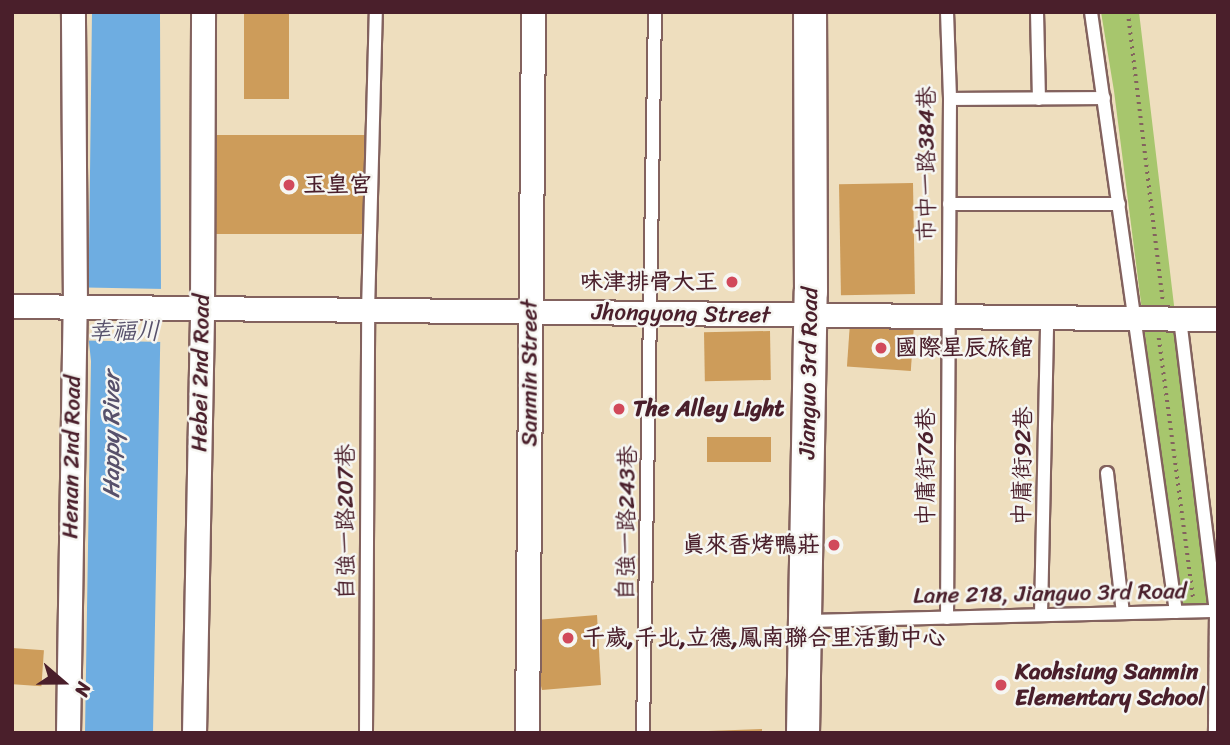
<!DOCTYPE html>
<meta charset="utf-8">
<style>
body{margin:0}
#map{position:relative;width:1230px;height:745px;overflow:hidden;background:#eedebe;font-family:Sriracha,"LXGW WenKai TC",sans-serif}
div>[style]{position:absolute}
.green>*{inset:0;background:#a7c66d}
.water>*{inset:0;background:#6eade1}
.pier>*{inset:0;background:#eedebe;transform-origin:0 0}
.building>*{inset:0;background:#cd9c5a;transform-origin:0 0}
.path>*{height:3.5px;margin-top:-1.75px;transform-origin:0;background:repeating-linear-gradient(90deg,#83625e 0 2px,transparent 0 7px)}
.roads{filter:drop-shadow(2px 0 #83625e) drop-shadow(-2px 0 #83625e) drop-shadow(0 2px #83625e) drop-shadow(0 -2px #83625e)}
.lane>*{height:12px;margin:-6px;padding:0 6px;transform-origin:6px;border-radius:6px;background:#fff}
.street>*{height:23px;margin:-11.5px;padding:0 11.5px;transform-origin:11.5px;border-radius:11.5px;background:#fff}
.secondary>*{height:32px;margin:-16px;padding:0 16px;transform-origin:16px;border-radius:16px;background:#fff}
.dots>*{width:19px;height:19px;translate:-50% -50%;box-sizing:border-box;border:4px solid #f6f6f2;border-radius:50%}
span{translate:-50% -50%;white-space:nowrap;text-align:center;line-height:1.15;-webkit-text-stroke:5px #f6f6f2;paint-order:stroke}
.street-label{font-size:23px;color:#4a1f2b}
.poi-label{font-size:23px;color:#4a1f2b;font-weight:700}
.left{translate:0 -50%;text-align:left}
.right{translate:-100% -50%;text-align:right}
.water-label{font-size:24px;color:#57516b;font-style:italic}
.frame{position:absolute;inset:0;border:14px solid #4a1f2b;pointer-events:none}
.north{position:absolute;left:28px;top:647px;width:70px;height:70px;-webkit-text-stroke:5px #f6f6f2;paint-order:stroke;rotate:110deg;font-size:19px;font-weight:700;line-height:28px;text-align:center;color:#4a1f2b}
.north::after{content:'';display:block;margin:auto;width:24px;height:32px;background:#4a1f2b;clip-path:polygon(50% 0,100% 100%,50% 72%,0 100%)}
</style>
<div id="map">
<div class="green">
<i style="clip-path:polygon(1101px 12px,1139px 12px,1210px 607px,1180px 608px,1114px 91px)"></i>
</div>
<div class="water">
<i style="clip-path:polygon(92px 12px,160px 12px,161px 300px,153px 733px,85px 733px,91px 361px,88px 333px)"></i>
</div>
<div class="pier">
<i style="left:165px;top:289px;width:53px;height:79px;rotate:91deg"></i>
</div>
<div class="building">
<i style="left:244px;top:12px;width:45px;height:87px"></i>
<i style="left:212px;top:135px;width:156px;height:99px"></i>
<i style="left:913px;top:183px;width:111px;height:74px;rotate:89deg"></i>
<i style="left:914px;top:325px;width:46px;height:64px;rotate:94deg"></i>
<i style="left:770px;top:331px;width:49px;height:66px;rotate:89deg"></i>
<i style="left:771px;top:437px;width:25px;height:64px;rotate:90deg"></i>
<i style="clip-path:polygon(597px 615px,601px 685px,542px 690px,538px 674px,536px 620px)"></i>
<i style="left:12px;top:648px;width:32px;height:36px;rotate:4deg"></i>
<i style="clip-path:polygon(762px 729px,762px 733px,708px 733px,708px 731px)"></i>
</div>
<div class="path">
<i style="left:1128px;top:12px;width:290px;rotate:83.1deg"></i>
<i style="left:1159px;top:338px;width:262px;rotate:82.5deg"></i>
</div>
<div class="roads">
<div class="lane">
<i style="left:947px;top:12px;width:87px;rotate:88deg"></i>
<i style="left:950px;top:99px;width:519px;rotate:90.33deg"></i>
<i style="left:1037px;top:12px;width:87px;rotate:88.7deg"></i>
<i style="left:1091px;top:12px;width:606px;rotate:81.94deg"></i>
<i style="left:950px;top:99px;width:154px;rotate:-0.4deg"></i>
<i style="left:949px;top:204px;width:170px"></i>
<i style="left:1180px;top:319px;width:294px;rotate:83deg"></i>
<i style="left:1107px;top:473px;width:141px;rotate:83.5deg"></i>
<i style="left:1041px;top:615px;width:297px;rotate:-88.8deg"></i>
<i style="left:805px;top:621px;width:411px;rotate:-1.4deg"></i>
<i style="left:1216px;top:611px;width:122px;rotate:90.5deg"></i>
<i style="left:366px;top:733px;width:422px;rotate:-89.7deg"></i>
<i style="left:368px;top:311px;width:299px;rotate:-88.5deg"></i>
<i style="left:643px;top:733px;width:721px;rotate:-89.05deg"></i>
</div>
<div class="street">
<i style="left:12px;top:306px;width:1206px;rotate:0.62deg"></i>
<i style="left:68px;top:733px;width:426px;rotate:-89.1deg"></i>
<i style="left:75px;top:307px;width:295px;rotate:-90.4deg"></i>
<i style="left:194px;top:733px;width:423px;rotate:-88.9deg"></i>
<i style="left:202px;top:310px;width:298px;rotate:-89.8deg"></i>
<i style="left:527px;top:733px;width:721px;rotate:-89.52deg"></i>
</div>
<div class="secondary">
<i style="left:803px;top:733px;width:441px;rotate:-89deg"></i>
<i style="left:811px;top:292px;width:280px;rotate:-90.2deg"></i>
</div>
</div>
<div class="dots">
<i style="left:289px;top:185px;background:#d1495b"></i>
<i style="left:732px;top:282px;background:#d1495b"></i>
<i style="left:881px;top:348px;background:#d1495b"></i>
<i style="left:619px;top:409px;background:#d1495b"></i>
<i style="left:834px;top:545px;background:#d1495b"></i>
<i style="left:568px;top:638px;background:#d1495b"></i>
<i style="left:1001px;top:685px;background:#d1495b"></i>
</div>
<div class="street-label">
<span style="left:927px;top:164px;rotate:-90deg">市中一路384巷</span>
<span style="left:681px;top:314px;rotate:1deg">Jhongyong Street</span>
<span style="left:201px;top:373px;rotate:-89deg">Hebei 2nd Road</span>
<span style="left:530px;top:373px;rotate:-90deg">Sanmin Street</span>
<span style="left:809px;top:373px;rotate:-89deg">Jianguo 3rd Road</span>
<span style="left:72px;top:457px;rotate:-89deg">Henan 2nd Road</span>
<span style="left:1023px;top:466px;rotate:-89deg">中庸街92巷</span>
<span style="left:926px;top:467px;rotate:-90deg">中庸街76巷</span>
<span style="left:346px;top:522px;rotate:-90deg">自強一路207巷</span>
<span style="left:627px;top:523px;rotate:-89deg">自強一路243巷</span>
<span style="left:1050px;top:594px;rotate:-1deg">Lane 218, Jianguo 3rd Road</span>
</div>
<div class="poi-label">
<span class="left" style="left:303px;top:185px">玉皇宮</span>
<span class="right" style="left:718px;top:282px">味津排骨大王</span>
<span class="left" style="left:895px;top:348px">國際星辰旅館</span>
<span class="left" style="left:633px;top:409px">The Alley Light</span>
<span class="right" style="left:820px;top:545px">真來香烤鴨莊</span>
<span class="left" style="left:582px;top:638px">千歲,千北,立德,鳳南聯合里活動中心</span>
<span class="left" style="left:1015px;top:685px">Kaohsiung Sanmin<br>Elementary School</span>
</div>
<div class="water-label">
<span style="left:124px;top:332px">幸福川</span>
<span style="left:112px;top:435px;rotate:-90deg">Happy River</span>
</div>
<div class="frame"></div>
<div class="north">N</div>
</div>
